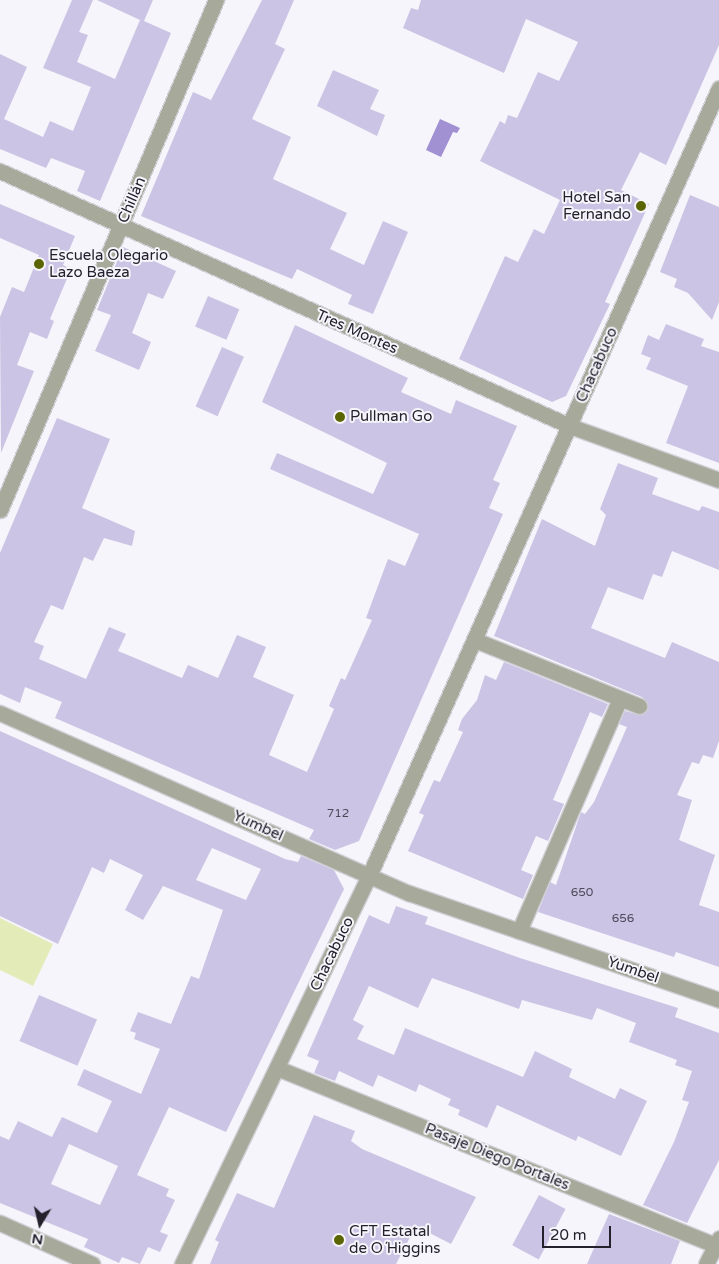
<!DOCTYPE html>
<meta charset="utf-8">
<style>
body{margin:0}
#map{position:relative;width:719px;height:1264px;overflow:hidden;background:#f6f5fb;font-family:"Varela Round",sans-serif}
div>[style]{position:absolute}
.green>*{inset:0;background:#e3ecb8}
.water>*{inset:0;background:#a191d2}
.building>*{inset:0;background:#cbc4e4;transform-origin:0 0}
.roads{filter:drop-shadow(1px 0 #d0cfd6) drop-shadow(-1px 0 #d0cfd6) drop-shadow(0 1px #d0cfd6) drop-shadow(0 -1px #d0cfd6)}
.minor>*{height:15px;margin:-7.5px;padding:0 7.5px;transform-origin:7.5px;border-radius:7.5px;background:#a7aa9b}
.dots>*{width:14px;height:14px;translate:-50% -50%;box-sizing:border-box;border:2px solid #f6f5fb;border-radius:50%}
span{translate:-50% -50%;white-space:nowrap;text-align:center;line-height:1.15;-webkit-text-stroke:4px #f6f5fb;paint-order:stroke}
.number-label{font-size:12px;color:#4e4a5b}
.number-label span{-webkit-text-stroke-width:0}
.poi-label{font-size:15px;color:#24212d}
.right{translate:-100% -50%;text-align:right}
.left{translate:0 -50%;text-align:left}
.street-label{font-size:15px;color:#24212d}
.north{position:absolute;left:15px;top:1199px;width:50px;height:50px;-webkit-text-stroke:4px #f6f5fb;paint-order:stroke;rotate:189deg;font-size:14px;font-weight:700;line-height:20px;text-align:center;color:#24212d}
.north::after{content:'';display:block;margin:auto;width:18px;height:22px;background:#24212d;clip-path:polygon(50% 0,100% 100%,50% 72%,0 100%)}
.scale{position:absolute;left:542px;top:1226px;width:69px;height:22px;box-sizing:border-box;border:2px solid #24212d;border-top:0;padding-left:6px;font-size:15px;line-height:18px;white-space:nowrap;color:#24212d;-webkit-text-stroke:4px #f6f5fb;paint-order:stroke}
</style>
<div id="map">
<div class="green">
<i style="clip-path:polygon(0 918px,53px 944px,33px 986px,0 970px)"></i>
</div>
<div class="water">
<i style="clip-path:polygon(440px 119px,460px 128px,457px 133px,453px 132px,441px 157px,426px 150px)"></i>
</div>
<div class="building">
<i style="clip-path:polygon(72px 0,93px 0,79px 32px,88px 35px,77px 62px,115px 79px,140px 20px,97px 0,153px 0,144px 21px,171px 33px,100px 201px,77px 191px,85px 171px,51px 158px,46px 168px,0 149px,0 54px,27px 67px,4px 119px,43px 137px,50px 121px,73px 131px,91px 87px,43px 68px)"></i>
<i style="clip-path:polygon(262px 0,294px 0,275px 44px,285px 49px,252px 119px,291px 137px,273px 179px,347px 213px,330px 249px,364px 265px,383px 221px,408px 232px,373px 314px,348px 304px,352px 295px,297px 269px,292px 279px,141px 216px,193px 92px,211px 100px)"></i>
<i style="clip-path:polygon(421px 0,719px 0,719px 45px,666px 165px,640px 152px,621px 190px,649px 204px,605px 302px,610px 304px,566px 396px,552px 402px,459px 359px,505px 256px,518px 262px,534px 229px,544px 234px,560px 200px,480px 161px,500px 121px,505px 124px,508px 115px,517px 118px,538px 72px,559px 81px,578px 42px,526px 19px,504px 73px,403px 28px,411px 8px,418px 10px)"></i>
<i style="clip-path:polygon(333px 70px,379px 90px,370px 109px,385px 115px,377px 136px,317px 106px)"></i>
<i style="clip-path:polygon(690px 195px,719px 207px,719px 302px,712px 320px,688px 293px,674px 287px,677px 279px,660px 272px)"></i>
<i style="clip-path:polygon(0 204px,75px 236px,63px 265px,71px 269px,50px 319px,54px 321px,47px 339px,30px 332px,17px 365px,34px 371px,1px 453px,0 317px,12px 287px,24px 292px,39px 255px,0 238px)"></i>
<i style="clip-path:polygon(123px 247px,176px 271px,163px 299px,148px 293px,132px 333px,151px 342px,139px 370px,95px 351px,111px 315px,97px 310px)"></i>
<i style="left:208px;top:296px;width:34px;height:33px;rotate:23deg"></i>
<i style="clip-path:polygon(666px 324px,704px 339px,701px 346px,719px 352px,719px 463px,666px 443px,688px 386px,646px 369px,651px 358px,641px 354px,648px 335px,659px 340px)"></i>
<i style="clip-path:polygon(295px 325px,408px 378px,401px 392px,451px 414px,456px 400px,517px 426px,493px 480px,500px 483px,489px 508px,503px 514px,359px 841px,335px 850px,309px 839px,314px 830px,55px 718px,62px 702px,25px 687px,20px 703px,0 694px,0 553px,57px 418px,110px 439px,82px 508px,135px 531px,132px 546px,104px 538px,93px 561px,84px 557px,63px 610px,51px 605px,34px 642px,44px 646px,39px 659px,86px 679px,109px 627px,126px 634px,118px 651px,135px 658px,182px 678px,188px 665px,218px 678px,237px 635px,266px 647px,253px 677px,294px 695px,269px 755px,307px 772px,334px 709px,329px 706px,341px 678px,345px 680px,372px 620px,366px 618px,388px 559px,405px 566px,419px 534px,270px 469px,277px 453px,373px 494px,387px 463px,262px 402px)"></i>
<i style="left:222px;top:347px;width:24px;height:65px;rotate:24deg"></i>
<i style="clip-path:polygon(618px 463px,658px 478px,652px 494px,699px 511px,702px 506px,719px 512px,719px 570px,672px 551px,662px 577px,653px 574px,643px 600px,608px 587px,591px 628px,665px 658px,672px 642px,719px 662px,719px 741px,713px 758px,703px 755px,699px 764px,692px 762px,677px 795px,692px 800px,679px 840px,715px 855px,699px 905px,719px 912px,719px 967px,676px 952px,674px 957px,538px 912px,550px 882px,556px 885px,581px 812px,585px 814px,594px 802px,627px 727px,619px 724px,625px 711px,641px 715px,648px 704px,642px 697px,494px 636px,542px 519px,595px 546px,606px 515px,600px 509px)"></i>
<i style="clip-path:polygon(504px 662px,608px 704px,602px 717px,590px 712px,553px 800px,564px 804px,548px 841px,536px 836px,521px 870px,533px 875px,523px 899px,408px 851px,424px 815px,419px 813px,434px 780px,440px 782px,463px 732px,458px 730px,462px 719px,477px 700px,485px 675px,496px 680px)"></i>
<i style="clip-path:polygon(evenodd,0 731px,285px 859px,298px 862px,301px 856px,334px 870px,344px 889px,226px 1132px,169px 1107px,137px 1175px,169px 1189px,166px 1196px,175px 1200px,160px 1232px,168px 1235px,160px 1252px,148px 1247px,140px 1264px,122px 1257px,119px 1263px,84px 1247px,88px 1239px,0 1203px,0 1136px,9px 1140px,18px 1121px,52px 1137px,62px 1117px,97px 1133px,112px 1101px,77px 1085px,84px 1069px,141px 1094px,160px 1049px,134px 1039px,136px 1033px,130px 1031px,138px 1012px,171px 1024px,191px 976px,199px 979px,223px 910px,163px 886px,143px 920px,125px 910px,143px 875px,110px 859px,104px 873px,92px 867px,58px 944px,0 916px,0 731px,212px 848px,261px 869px,246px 900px,196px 880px,212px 848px,0 731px,69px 1144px,118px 1166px,100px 1205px,51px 1184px,69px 1144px)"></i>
<i style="clip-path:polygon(396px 906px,428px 917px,425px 924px,520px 958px,678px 1008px,675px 1017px,719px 1033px,719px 1160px,687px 1223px,643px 1205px,674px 1142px,689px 1102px,682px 1100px,692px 1071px,675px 1065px,677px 1060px,629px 1042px,636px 1023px,597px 1008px,592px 1020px,522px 1000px,519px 1009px,432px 978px,418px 1008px,369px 986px,353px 1020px,364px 1026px,357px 1039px,394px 1055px,405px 1028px,523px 1077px,535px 1051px,572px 1069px,569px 1077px,615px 1099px,620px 1088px,647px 1101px,621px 1156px,578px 1136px,576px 1141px,497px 1105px,487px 1128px,458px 1115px,460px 1110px,448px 1105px,451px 1099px,419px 1084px,416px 1092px,378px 1075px,373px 1087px,339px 1071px,335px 1081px,314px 1073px,319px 1061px,307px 1056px,369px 915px,389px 924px)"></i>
<i style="left:39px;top:995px;width:63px;height:50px;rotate:23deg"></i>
<i style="clip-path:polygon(314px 1115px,355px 1131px,351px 1141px,362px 1149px,476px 1197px,451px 1244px,416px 1226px,396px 1264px,210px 1264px,219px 1242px,215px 1240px,237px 1193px,274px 1208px)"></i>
<i style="left:539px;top:1195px;width:30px;height:57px;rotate:28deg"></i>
<i style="clip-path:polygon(609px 1214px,680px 1241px,671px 1264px,587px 1264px)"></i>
</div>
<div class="roads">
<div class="minor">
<i style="left:0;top:171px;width:624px;rotate:24.1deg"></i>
<i style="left:570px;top:426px;width:158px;rotate:19.9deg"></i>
<i style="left:0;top:510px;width:554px;rotate:-67.05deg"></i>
<i style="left:475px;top:640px;width:177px;rotate:21.9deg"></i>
<i style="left:0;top:713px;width:447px;rotate:23.8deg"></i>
<i style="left:409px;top:893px;width:328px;rotate:19deg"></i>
<i style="left:519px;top:931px;width:253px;rotate:-66.5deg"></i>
<i style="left:277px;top:1068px;width:473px;rotate:22deg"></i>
<i style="left:0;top:1223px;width:101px;rotate:24deg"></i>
<i style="left:182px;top:1264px;width:431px;rotate:-64.3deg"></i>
<i style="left:369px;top:876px;width:862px;rotate:-66.05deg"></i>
<i style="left:706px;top:1264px;width:29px;rotate:-63deg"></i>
</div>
</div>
<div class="dots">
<i style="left:641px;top:206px;background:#5c6504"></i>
<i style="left:39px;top:264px;background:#5c6504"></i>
<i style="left:340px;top:417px;background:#5c6504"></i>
<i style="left:339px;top:1240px;background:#5c6504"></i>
</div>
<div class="number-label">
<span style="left:338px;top:814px">712</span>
<span style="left:582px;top:893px">650</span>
<span style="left:623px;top:919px">656</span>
</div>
<div class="poi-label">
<span class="right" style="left:631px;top:206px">Hotel San<br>Fernando</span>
<span class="left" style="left:49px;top:264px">Escuela Olegario<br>Lazo Baeza</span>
<span class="left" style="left:350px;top:417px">Pullman Go</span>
<span class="left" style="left:349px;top:1240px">CFT Estatal<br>de O´Higgins</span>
</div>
<div class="street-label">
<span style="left:132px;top:200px;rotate:-67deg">Chillán</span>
<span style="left:357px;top:332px;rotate:24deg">Tres Montes</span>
<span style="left:597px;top:365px;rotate:-66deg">Chacabuco</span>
<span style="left:258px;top:826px;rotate:24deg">Yumbel</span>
<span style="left:332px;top:954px;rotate:-64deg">Chacabuco</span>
<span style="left:633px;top:970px;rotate:19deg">Yumbel</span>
<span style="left:497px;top:1157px;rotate:22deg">Pasaje Diego Portales</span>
</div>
<div class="north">N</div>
<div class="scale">20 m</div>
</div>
